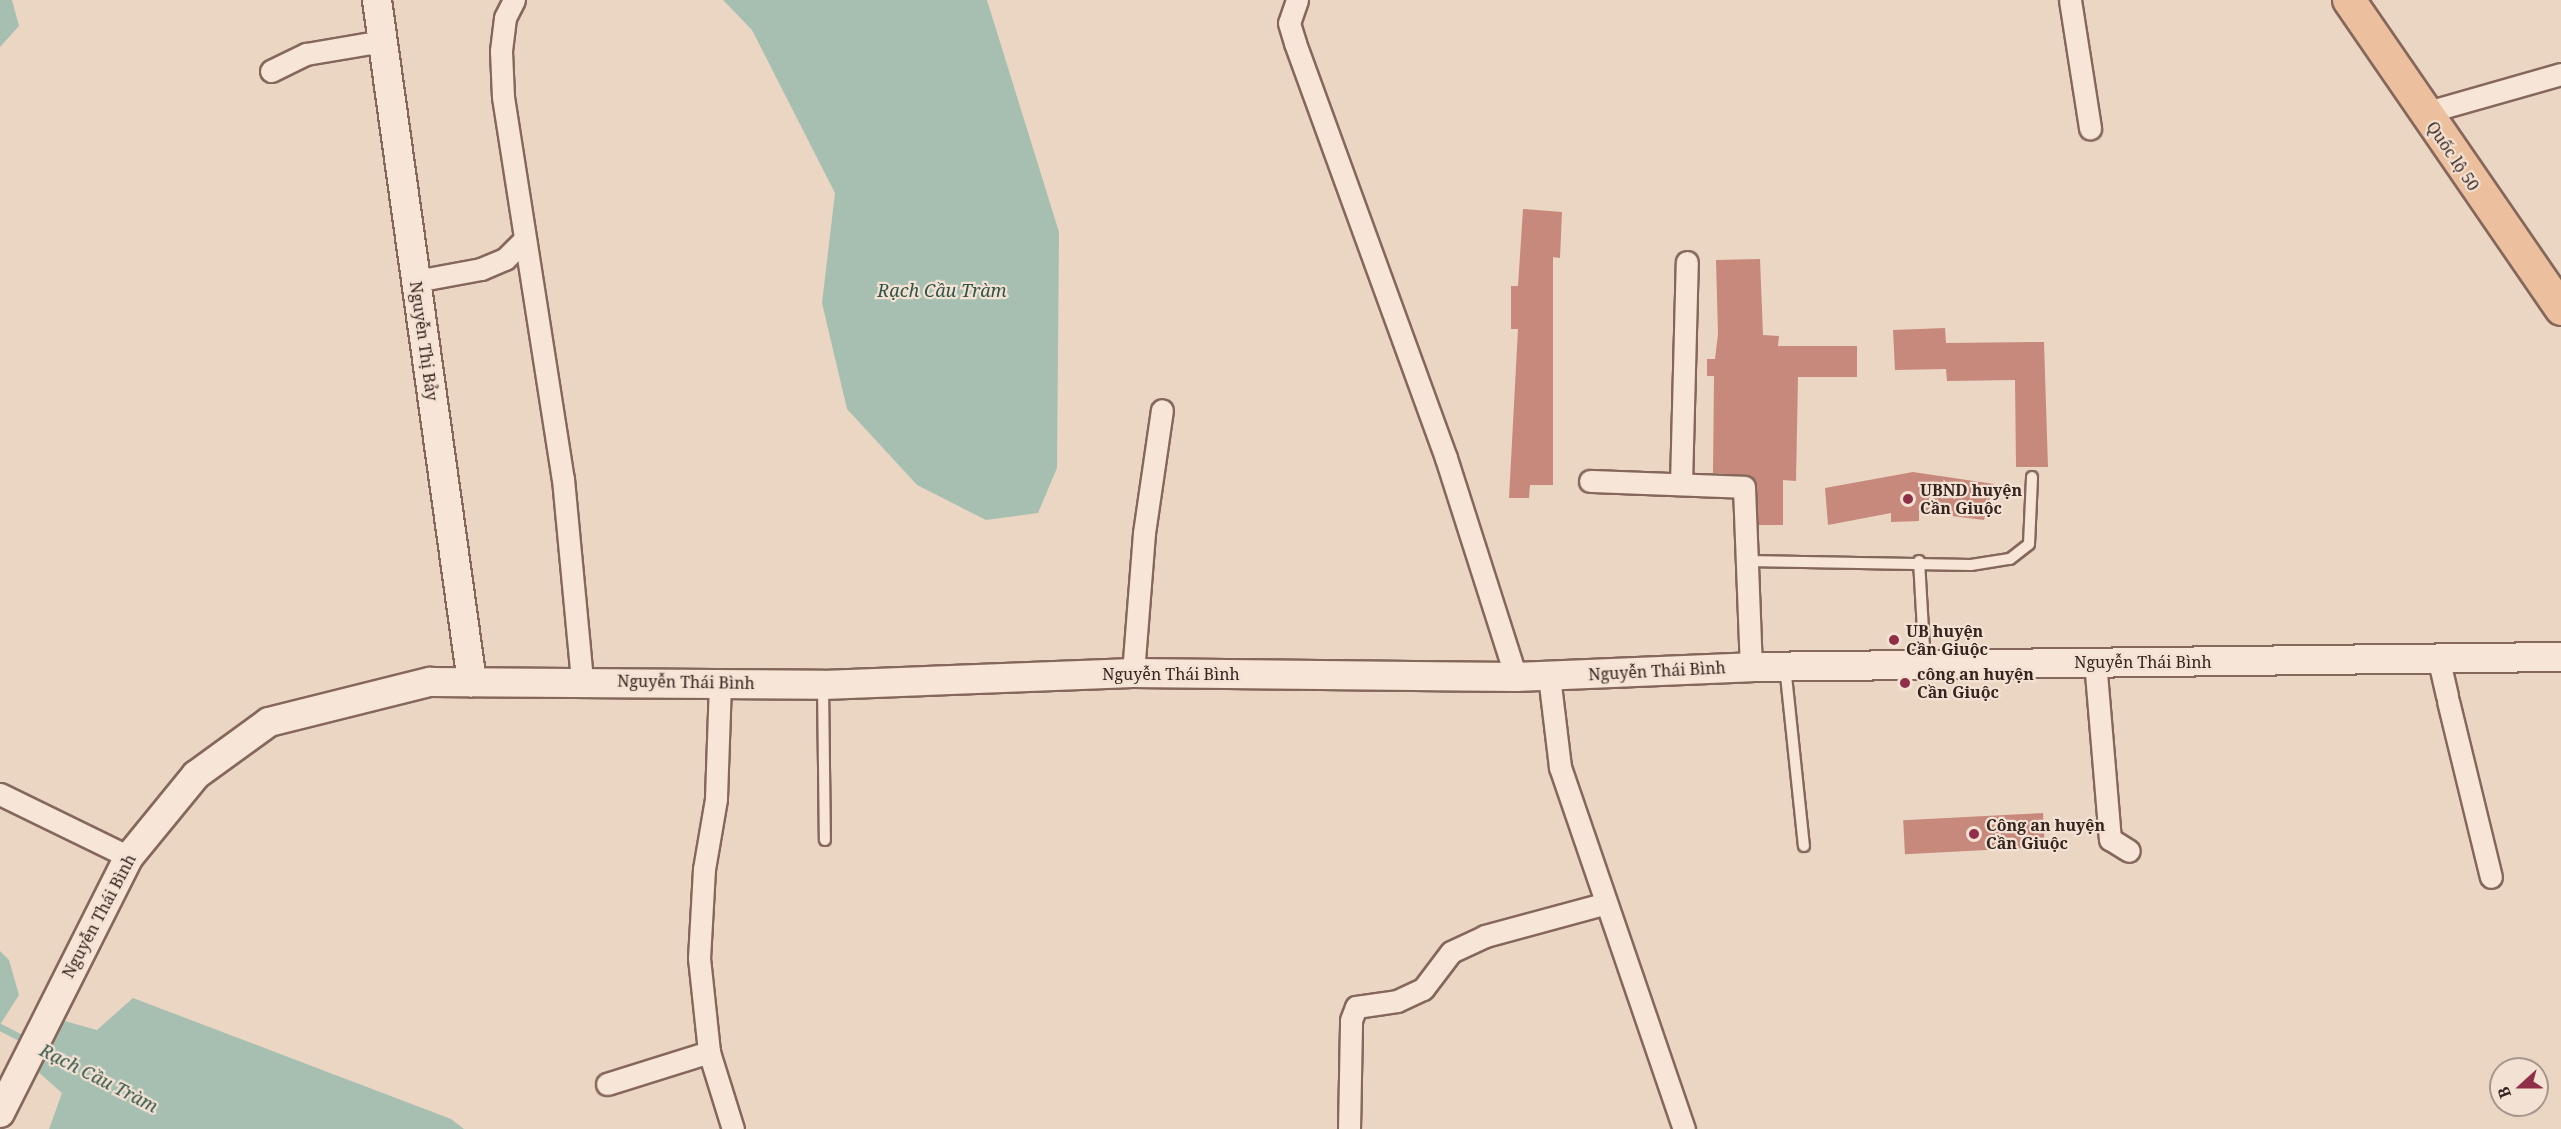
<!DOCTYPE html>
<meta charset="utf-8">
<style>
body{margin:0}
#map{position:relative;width:2561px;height:1129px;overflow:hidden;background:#ebd6c4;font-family:"Noto Serif",serif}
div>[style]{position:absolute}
.water>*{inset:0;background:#a6bfb1}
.stream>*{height:7px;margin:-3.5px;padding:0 3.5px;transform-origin:3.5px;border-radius:3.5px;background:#a6bfb1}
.building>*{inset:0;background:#c7897c;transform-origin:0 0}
.roads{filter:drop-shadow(2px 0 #85675c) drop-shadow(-2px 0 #85675c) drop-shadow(0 2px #85675c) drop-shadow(0 -2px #85675c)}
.lane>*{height:10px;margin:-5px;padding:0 5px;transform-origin:5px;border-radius:5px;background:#f7e5d7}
.street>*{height:21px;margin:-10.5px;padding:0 10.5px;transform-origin:10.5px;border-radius:10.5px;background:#f7e5d7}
.secondary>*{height:28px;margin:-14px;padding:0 14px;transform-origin:14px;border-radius:14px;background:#f7e5d7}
.primary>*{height:32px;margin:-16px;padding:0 16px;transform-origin:16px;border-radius:16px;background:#ecc09e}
.dots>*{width:16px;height:16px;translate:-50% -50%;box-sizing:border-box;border:3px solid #f3e2d3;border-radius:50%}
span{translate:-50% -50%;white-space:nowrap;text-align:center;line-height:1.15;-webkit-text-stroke:4.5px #f3e2d3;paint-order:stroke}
.street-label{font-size:16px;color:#36241f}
.poi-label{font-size:16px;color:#36241f;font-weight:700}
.left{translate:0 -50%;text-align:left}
.water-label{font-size:18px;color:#2f5549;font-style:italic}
.north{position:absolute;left:2489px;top:1057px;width:60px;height:60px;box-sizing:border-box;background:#f3e2d3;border:2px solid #a7968b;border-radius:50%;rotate:249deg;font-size:16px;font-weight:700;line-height:24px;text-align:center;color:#36241f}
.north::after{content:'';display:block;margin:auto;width:21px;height:27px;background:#902f49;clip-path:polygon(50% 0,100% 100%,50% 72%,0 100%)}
</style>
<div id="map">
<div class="water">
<i style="clip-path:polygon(0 0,12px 0,19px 26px,0 47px)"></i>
<i style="clip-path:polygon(723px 0,987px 0,1059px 232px,1057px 468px,1038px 513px,986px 520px,917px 485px,847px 409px,822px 303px,835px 193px,752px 30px)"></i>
<i style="clip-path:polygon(0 951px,9px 960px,19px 995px,0 1025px)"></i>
<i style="clip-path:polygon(133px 998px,451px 1119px,464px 1129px,49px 1129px,62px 1093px,36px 1070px,61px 1020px,97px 1030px)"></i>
</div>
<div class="stream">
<i style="left:0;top:1027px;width:30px;rotate:27deg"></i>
</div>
<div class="building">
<i style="clip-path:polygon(1523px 209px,1562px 212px,1560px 258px,1553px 257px,1553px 485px,1530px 485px,1529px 498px,1509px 498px,1518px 329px,1511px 329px,1511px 286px,1518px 286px)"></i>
<i style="clip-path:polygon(1760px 259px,1763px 335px,1779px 336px,1778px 346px,1857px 346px,1857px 377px,1798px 377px,1796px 481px,1783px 480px,1783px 525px,1758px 525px,1757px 487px,1751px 476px,1713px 473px,1714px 376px,1707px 376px,1707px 359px,1715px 359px,1718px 334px,1716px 260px)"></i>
<i style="clip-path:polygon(1945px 328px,1946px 343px,2044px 342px,2048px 467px,2016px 467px,2015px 380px,1947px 381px,1946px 369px,1895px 370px,1893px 330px)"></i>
<i style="clip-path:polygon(1913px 472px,1994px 484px,1984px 520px,1919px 512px,1919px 521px,1891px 522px,1891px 513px,1828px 525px,1825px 488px)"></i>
<i style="left:2043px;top:813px;width:34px;height:140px;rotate:87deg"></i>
</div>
<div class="roads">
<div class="lane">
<i style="left:1747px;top:561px;width:224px;rotate:1deg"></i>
<i style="left:1971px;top:565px;width:39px;rotate:-9deg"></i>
<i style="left:2010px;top:559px;width:24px;rotate:-38deg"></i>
<i style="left:2029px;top:544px;width:67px;rotate:-87.4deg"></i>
<i style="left:1919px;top:561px;width:103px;rotate:86.7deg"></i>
<i style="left:1785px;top:666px;width:181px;rotate:84deg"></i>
<i style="left:823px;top:685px;width:155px;rotate:89.3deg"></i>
</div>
<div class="street">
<i style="left:514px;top:0;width:20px;rotate:117deg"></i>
<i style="left:505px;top:18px;width:33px;rotate:97deg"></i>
<i style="left:501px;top:51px;width:46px;rotate:87.5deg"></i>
<i style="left:503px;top:97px;width:387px;rotate:81.1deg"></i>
<i style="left:563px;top:479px;width:203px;rotate:84.6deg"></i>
<i style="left:1297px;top:0;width:24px;rotate:109deg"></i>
<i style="left:1289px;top:23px;width:21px;rotate:73deg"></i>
<i style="left:1295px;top:43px;width:442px;rotate:70deg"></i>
<i style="left:1446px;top:458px;width:230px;rotate:72.3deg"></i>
<i style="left:2070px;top:0;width:130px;rotate:81.1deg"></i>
<i style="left:271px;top:71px;width:39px;rotate:-26deg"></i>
<i style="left:306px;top:54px;width:77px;rotate:-9.7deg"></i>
<i style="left:2424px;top:113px;width:142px;rotate:-15.9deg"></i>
<i style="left:416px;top:281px;width:66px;rotate:-10.5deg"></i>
<i style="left:481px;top:269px;width:26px;rotate:-23deg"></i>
<i style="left:505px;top:259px;width:27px;rotate:-45deg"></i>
<i style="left:1590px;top:481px;width:154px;rotate:2.2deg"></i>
<i style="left:1744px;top:487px;width:180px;rotate:87.8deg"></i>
<i style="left:1681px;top:484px;width:222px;rotate:-88.5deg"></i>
<i style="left:2095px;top:661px;width:179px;rotate:85.2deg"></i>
<i style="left:2110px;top:839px;width:22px;rotate:32deg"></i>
<i style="left:2439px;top:661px;width:36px;rotate:77deg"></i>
<i style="left:1133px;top:673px;width:140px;rotate:-85.5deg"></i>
<i style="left:1144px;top:533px;width:124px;rotate:-81.7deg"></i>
<i style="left:1549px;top:676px;width:92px;rotate:83.1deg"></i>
<i style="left:1560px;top:767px;width:383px;rotate:71.1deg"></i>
<i style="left:720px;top:683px;width:116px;rotate:92deg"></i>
<i style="left:716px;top:799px;width:71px;rotate:99.7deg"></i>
<i style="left:704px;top:869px;width:89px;rotate:93.2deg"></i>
<i style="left:699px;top:958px;width:95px;rotate:83.9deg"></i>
<i style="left:709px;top:1052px;width:81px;rotate:72.7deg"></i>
<i style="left:2448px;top:701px;width:181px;rotate:76.3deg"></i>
<i style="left:0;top:794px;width:144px;rotate:26deg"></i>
<i style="left:607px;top:1084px;width:107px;rotate:-17.4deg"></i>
<i style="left:1349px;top:1129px;width:109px;rotate:-88.9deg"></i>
<i style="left:1351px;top:1020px;width:14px;rotate:-69deg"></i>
<i style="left:1356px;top:1007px;width:41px;rotate:-8.3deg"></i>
<i style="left:1397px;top:1001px;width:29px;rotate:-25deg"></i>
<i style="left:1423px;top:989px;width:46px;rotate:-52.9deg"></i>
<i style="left:1451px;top:952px;width:38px;rotate:-25deg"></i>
<i style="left:1485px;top:936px;width:122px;rotate:-15.2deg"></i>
</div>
<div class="secondary">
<i style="left:377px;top:0;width:689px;rotate:82.07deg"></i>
<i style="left:0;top:1113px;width:287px;rotate:-63.3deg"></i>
<i style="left:129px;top:857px;width:106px;rotate:-50.7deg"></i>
<i style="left:196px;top:775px;width:90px;rotate:-36deg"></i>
<i style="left:269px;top:722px;width:166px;rotate:-14deg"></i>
<i style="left:430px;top:682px;width:393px;rotate:0.4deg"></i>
<i style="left:823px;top:685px;width:310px;rotate:-2.2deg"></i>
<i style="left:1133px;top:673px;width:383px;rotate:0.6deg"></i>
<i style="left:1516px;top:677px;width:235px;rotate:-2.4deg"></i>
<i style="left:1751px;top:667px;width:810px;rotate:-0.71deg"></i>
</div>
<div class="primary">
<i style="left:2349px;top:0;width:375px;rotate:55.5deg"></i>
</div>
</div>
<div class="dots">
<i style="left:1908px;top:499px;background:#902f49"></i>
<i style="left:1894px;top:640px;background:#902f49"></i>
<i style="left:1905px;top:683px;background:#902f49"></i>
<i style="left:1974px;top:834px;background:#902f49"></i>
</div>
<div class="street-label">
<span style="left:2453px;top:156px;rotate:56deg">Quốc lộ 50</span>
<span style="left:424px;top:341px;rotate:82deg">Nguyễn Thị Bảy</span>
<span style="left:2143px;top:662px">Nguyễn Thái Bình</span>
<span style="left:1657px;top:671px;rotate:-3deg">Nguyễn Thái Bình</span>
<span style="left:1171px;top:674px">Nguyễn Thái Bình</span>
<span style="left:686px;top:682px;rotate:1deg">Nguyễn Thái Bình</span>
<span style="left:99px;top:916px;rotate:-62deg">Nguyễn Thái Bình</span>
</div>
<div class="poi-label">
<span class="left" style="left:1920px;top:499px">UBND huyện<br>Cần Giuộc</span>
<span class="left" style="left:1906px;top:640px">UB huyện<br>Cần Giuộc</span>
<span class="left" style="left:1917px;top:683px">công an huyện<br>Cần Giuộc</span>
<span class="left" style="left:1986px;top:834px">Công an huyện<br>Cần Giuộc</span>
</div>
<div class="water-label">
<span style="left:942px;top:290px">Rạch Cầu Tràm</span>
<span style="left:99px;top:1078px;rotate:27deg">Rạch Cầu Tràm</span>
</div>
<div class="north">B</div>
</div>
